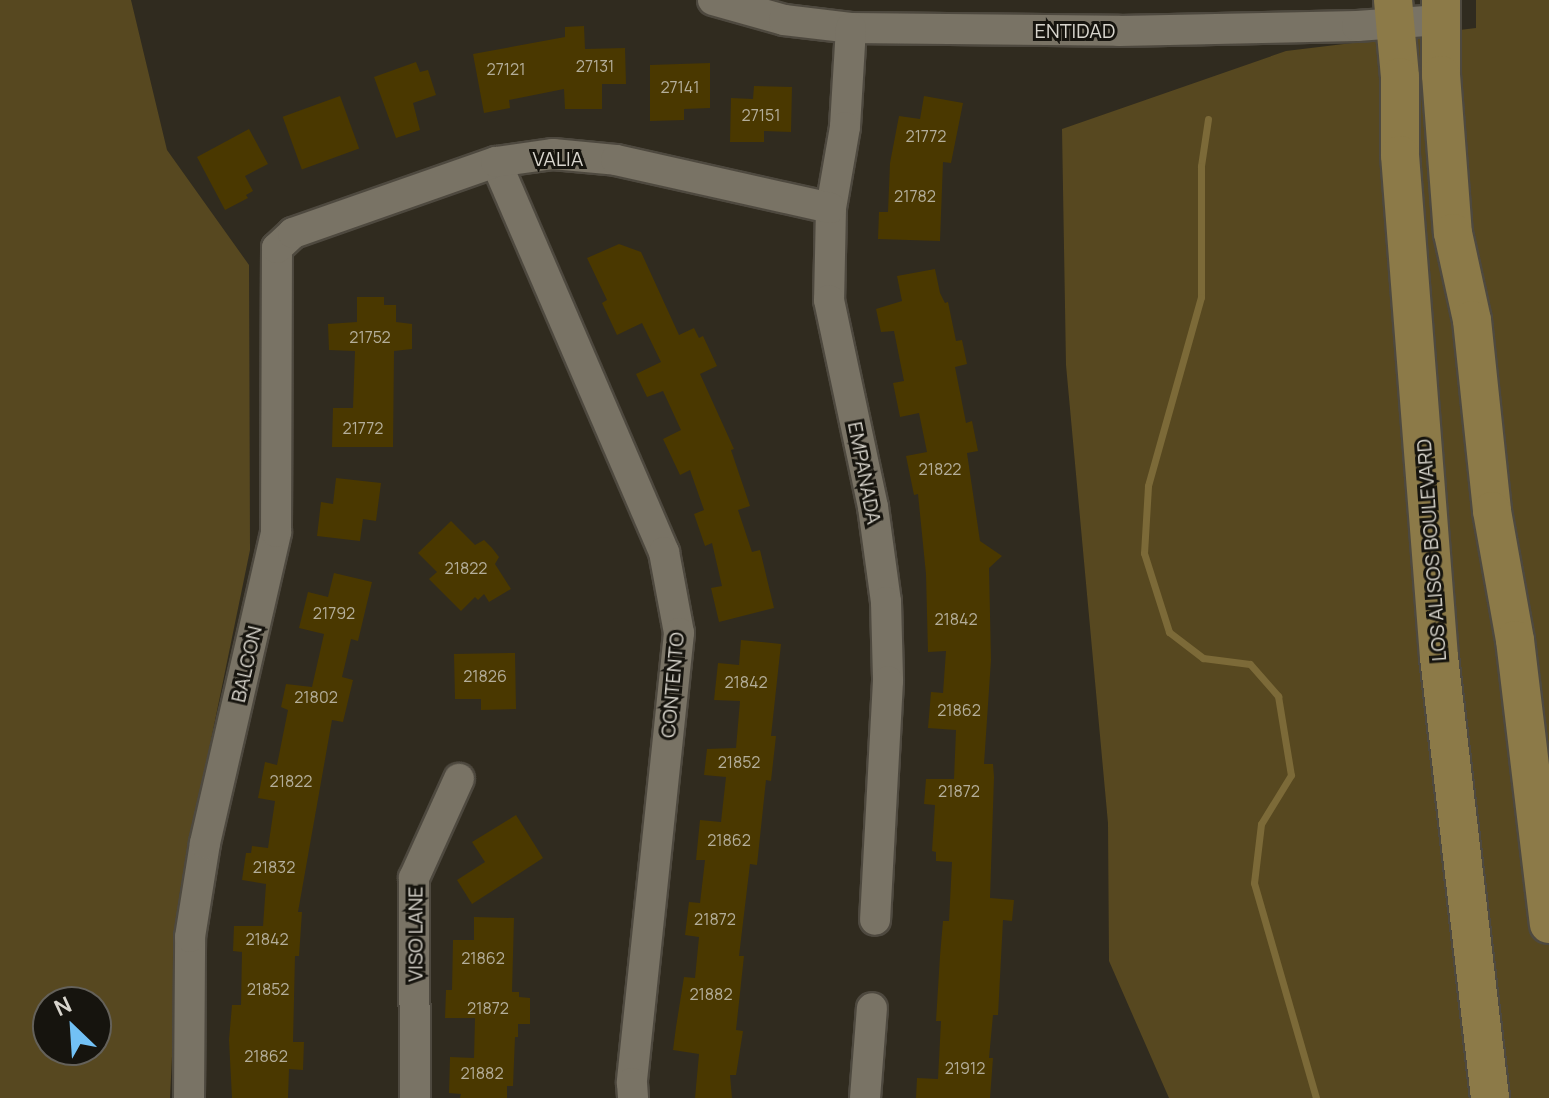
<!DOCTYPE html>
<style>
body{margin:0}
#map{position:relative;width:1549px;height:1098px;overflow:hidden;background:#302b1f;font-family:Manrope,sans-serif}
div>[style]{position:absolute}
.green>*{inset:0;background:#574820}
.stream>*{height:7px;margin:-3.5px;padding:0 3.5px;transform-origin:3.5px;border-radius:3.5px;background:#7c6a38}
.building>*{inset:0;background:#4a3800;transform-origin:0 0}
.roads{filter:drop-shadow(2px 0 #4e493f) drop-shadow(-2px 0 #4e493f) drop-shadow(0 2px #4e493f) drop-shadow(0 -2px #4e493f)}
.minor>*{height:30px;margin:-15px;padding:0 15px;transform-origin:15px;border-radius:15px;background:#797365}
.major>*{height:38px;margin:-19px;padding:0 19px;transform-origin:19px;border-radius:19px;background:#8c7a48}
span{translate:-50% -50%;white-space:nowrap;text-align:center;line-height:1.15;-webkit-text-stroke:6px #16140e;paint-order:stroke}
.number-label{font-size:16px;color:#b4ae9a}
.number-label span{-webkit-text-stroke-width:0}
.street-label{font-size:20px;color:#d8d5cd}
.north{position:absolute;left:32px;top:986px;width:80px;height:80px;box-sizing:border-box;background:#16140e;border:2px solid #64615a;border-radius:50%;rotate:335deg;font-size:22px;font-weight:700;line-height:32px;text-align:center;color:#d8d5cd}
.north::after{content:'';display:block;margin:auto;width:28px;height:36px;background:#72c1f5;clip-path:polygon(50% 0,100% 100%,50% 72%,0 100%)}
</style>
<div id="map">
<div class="green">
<i style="clip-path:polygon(evenodd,0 0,131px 0,167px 150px,249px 265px,250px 550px,180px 891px,170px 1098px,0 1098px,0 0,48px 1002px,96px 1002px,96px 1050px,48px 1050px,48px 1002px)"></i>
<i style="clip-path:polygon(1476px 0,1549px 0,1549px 1098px,1169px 1098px,1109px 961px,1108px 823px,1066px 365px,1062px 129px,1286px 51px,1476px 28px)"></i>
</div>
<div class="stream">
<i style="left:1208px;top:119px;width:48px;rotate:98.5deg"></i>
<i style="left:1201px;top:166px;width:131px;rotate:90deg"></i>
<i style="left:1201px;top:297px;width:196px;rotate:105.7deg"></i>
<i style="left:1148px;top:486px;width:67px;rotate:93.4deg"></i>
<i style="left:1144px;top:553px;width:83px;rotate:72.4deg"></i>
<i style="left:1169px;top:632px;width:43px;rotate:37.4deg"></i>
<i style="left:1203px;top:658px;width:47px;rotate:7.3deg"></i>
<i style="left:1250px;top:664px;width:43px;rotate:48.8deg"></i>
<i style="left:1278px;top:696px;width:80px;rotate:80.7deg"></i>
<i style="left:1291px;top:775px;width:57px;rotate:121.5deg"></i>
<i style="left:1261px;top:824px;width:59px;rotate:96.8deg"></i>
<i style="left:1254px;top:883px;width:224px;rotate:73.9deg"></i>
</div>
<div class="building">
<i style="clip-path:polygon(584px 26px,585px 49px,625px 48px,626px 84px,602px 84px,602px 109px,565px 109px,564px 89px,509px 100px,510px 108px,484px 113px,473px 54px,565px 37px,565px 27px)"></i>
<i style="clip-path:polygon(416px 62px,420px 72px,428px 70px,436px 95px,413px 103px,420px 130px,396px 138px,374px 77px)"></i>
<i style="clip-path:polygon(710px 63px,710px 108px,684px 109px,684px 120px,650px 121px,650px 65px)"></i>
<i style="clip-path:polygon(754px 86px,792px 87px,791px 132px,764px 131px,764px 142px,730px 142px,731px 98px,753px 99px)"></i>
<i style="left:340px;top:96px;width:56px;height:61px;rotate:70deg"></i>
<i style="clip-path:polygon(924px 96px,963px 103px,951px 163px,943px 162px,940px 241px,878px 239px,879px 212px,888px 212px,890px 163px,899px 116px,920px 119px)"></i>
<i style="clip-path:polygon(249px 129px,268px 164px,245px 176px,253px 191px,246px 195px,248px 198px,225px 210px,197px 157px)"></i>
<i style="clip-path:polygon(619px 244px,641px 252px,679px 335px,694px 328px,699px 338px,703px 336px,717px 366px,700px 374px,734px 449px,731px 450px,750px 506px,738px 510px,752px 552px,760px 550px,774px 608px,719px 622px,711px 588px,722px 586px,712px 543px,705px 546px,694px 514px,704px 510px,690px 470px,680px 475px,663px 439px,681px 430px,663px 391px,647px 397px,636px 374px,661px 362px,642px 323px,617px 335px,602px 303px,607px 300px,587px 258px)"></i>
<i style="clip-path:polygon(935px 269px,940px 293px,945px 303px,948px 302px,956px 341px,962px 340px,967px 364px,955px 367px,966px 423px,972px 421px,978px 451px,967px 453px,980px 541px,1002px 556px,989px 568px,991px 660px,984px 764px,993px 764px,994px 777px,990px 898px,1014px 900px,1012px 921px,1003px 920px,998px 1015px,993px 1015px,989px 1058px,993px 1058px,990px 1098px,916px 1098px,917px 1078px,938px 1079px,941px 1021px,936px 1021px,940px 956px,943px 921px,949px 921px,952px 862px,936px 861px,936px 852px,932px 851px,935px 805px,924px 804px,926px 779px,954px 779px,956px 730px,928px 728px,931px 692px,943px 693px,946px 651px,928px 652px,926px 574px,918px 494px,914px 495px,906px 456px,927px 452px,919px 413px,900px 417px,893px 383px,904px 381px,894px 331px,881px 332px,876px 309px,902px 301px,897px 276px)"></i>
<i style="clip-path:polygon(357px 297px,384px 297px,384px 305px,396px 305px,396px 322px,412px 324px,412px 349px,394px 351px,393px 447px,332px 447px,333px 408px,353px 408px,355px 351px,329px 350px,328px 324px,357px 322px)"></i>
<i style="clip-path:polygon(336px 478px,381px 483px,376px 521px,363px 519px,360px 541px,317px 536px,321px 502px,333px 504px)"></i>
<i style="clip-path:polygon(451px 521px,475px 545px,484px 540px,492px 548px,499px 557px,495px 564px,511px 589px,489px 602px,484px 594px,478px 600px,475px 597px,461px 611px,429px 579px,437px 572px,418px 553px)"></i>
<i style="clip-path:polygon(334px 573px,372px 582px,358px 641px,351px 639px,342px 677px,353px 680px,343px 722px,332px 720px,298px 912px,302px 912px,299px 956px,295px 956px,293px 1042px,304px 1042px,303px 1070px,289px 1069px,288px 1098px,232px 1098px,229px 1040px,232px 1005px,241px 1005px,242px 952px,233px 951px,234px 926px,263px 926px,266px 884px,242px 880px,246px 853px,251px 853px,252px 846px,268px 848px,275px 801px,258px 798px,265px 762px,277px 765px,288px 710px,281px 707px,286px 684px,312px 687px,324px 634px,299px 628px,308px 592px,328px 597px)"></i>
<i style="clip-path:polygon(741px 640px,781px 644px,771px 736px,776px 736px,771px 781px,766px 780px,757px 865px,750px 864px,739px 956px,744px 956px,736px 1030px,743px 1031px,736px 1075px,730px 1075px,732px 1098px,695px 1098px,699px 1054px,673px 1050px,676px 1027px,684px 977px,695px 978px,699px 937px,685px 935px,689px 902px,700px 903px,705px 860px,696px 860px,700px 820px,721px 822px,726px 777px,704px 775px,707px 749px,736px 748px,740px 701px,714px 700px,718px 663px,739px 665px)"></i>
<i style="clip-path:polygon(515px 653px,516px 709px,481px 710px,481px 699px,455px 699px,454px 654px)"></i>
<i style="clip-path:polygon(516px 815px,543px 858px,472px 904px,457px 880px,485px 862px,472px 842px)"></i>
<i style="clip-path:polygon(474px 917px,514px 918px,512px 992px,519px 992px,519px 997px,530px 998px,530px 1024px,518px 1024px,518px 1037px,515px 1037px,513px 1086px,507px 1086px,507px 1098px,460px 1098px,461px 1094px,449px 1093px,450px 1057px,474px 1058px,475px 1018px,445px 1018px,446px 990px,452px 990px,453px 940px,474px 940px)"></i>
</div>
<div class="roads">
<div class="minor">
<i style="left:713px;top:0;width:74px;rotate:15.7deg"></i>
<i style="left:784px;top:20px;width:67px;rotate:6.8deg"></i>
<i style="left:851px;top:28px;width:268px;rotate:0.6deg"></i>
<i style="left:1119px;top:31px;width:238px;rotate:-1.2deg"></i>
<i style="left:1357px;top:26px;width:83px;rotate:-4.1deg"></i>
<i style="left:851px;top:28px;width:99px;rotate:93.5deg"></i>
<i style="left:845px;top:127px;width:82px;rotate:99.8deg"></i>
<i style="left:831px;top:208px;width:92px;rotate:91.2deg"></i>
<i style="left:829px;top:300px;width:212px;rotate:78deg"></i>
<i style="left:873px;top:507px;width:96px;rotate:82.2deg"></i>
<i style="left:886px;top:602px;width:79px;rotate:88.5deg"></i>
<i style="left:888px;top:681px;width:239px;rotate:93.1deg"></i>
<i style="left:496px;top:162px;width:425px;rotate:66.7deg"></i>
<i style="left:664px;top:552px;width:82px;rotate:79.5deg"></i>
<i style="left:679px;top:633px;width:452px;rotate:96deg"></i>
<i style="left:632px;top:1083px;width:15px;rotate:86deg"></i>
<i style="left:189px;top:1098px;width:161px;rotate:-89.6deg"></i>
<i style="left:190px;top:937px;width:95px;rotate:-80.9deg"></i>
<i style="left:205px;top:843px;width:319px;rotate:-77.1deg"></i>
<i style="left:276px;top:532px;width:284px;rotate:-89.8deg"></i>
<i style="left:277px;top:248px;width:22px;rotate:-43deg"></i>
<i style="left:293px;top:233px;width:215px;rotate:-19.3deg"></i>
<i style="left:496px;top:162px;width:58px;rotate:-8deg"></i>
<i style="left:553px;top:154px;width:63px;rotate:5.4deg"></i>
<i style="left:616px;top:160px;width:220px;rotate:12.6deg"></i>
<i style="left:415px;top:1098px;width:220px;rotate:-90.3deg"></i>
<i style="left:414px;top:878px;width:109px;rotate:-65.6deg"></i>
<i style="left:865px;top:1098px;width:90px;rotate:-85.6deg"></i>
</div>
<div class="major">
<i style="left:1393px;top:0;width:77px;rotate:84.8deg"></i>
<i style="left:1400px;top:77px;width:78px;rotate:90deg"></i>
<i style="left:1400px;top:155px;width:504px;rotate:85.56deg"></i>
<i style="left:1439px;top:657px;width:444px;rotate:83.4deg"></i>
<i style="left:1441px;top:0;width:75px;rotate:90deg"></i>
<i style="left:1441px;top:75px;width:158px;rotate:85.7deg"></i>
<i style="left:1453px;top:233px;width:89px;rotate:77.7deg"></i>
<i style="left:1472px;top:320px;width:192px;rotate:84deg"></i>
<i style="left:1492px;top:511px;width:131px;rotate:79.9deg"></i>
<i style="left:1515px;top:640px;width:286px;rotate:83.2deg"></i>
</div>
</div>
<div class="number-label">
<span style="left:595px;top:66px">27131</span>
<span style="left:506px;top:69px">27121</span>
<span style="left:680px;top:87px">27141</span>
<span style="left:761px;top:115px">27151</span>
<span style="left:926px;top:136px">21772</span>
<span style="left:915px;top:196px">21782</span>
<span style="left:370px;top:337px">21752</span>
<span style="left:363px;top:428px">21772</span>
<span style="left:940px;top:469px">21822</span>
<span style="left:466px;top:568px">21822</span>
<span style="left:334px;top:613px">21792</span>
<span style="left:956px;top:619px">21842</span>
<span style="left:485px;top:676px">21826</span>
<span style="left:746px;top:682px">21842</span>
<span style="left:316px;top:697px">21802</span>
<span style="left:959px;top:710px">21862</span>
<span style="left:739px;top:762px">21852</span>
<span style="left:291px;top:781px">21822</span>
<span style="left:959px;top:791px">21872</span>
<span style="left:729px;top:840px">21862</span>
<span style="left:274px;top:867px">21832</span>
<span style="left:715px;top:919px">21872</span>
<span style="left:267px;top:939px">21842</span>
<span style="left:483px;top:958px">21862</span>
<span style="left:268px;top:989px">21852</span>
<span style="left:711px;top:994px">21882</span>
<span style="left:488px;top:1008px">21872</span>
<span style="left:266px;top:1056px">21862</span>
<span style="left:965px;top:1068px">21912</span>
<span style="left:482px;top:1073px">21882</span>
</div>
<div class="street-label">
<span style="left:1075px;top:30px">ENTIDAD</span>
<span style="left:558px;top:158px">VALIA</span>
<span style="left:865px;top:473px;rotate:79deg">EMPANADA</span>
<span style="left:1431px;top:550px;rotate:-94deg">LOS ALISOS BOULEVARD</span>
<span style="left:246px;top:664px;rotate:-77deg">BALCON</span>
<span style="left:672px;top:685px;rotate:-85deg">CONTENTO</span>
<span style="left:415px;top:934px;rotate:-90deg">VISO LANE</span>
</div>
<div class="north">N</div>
</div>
